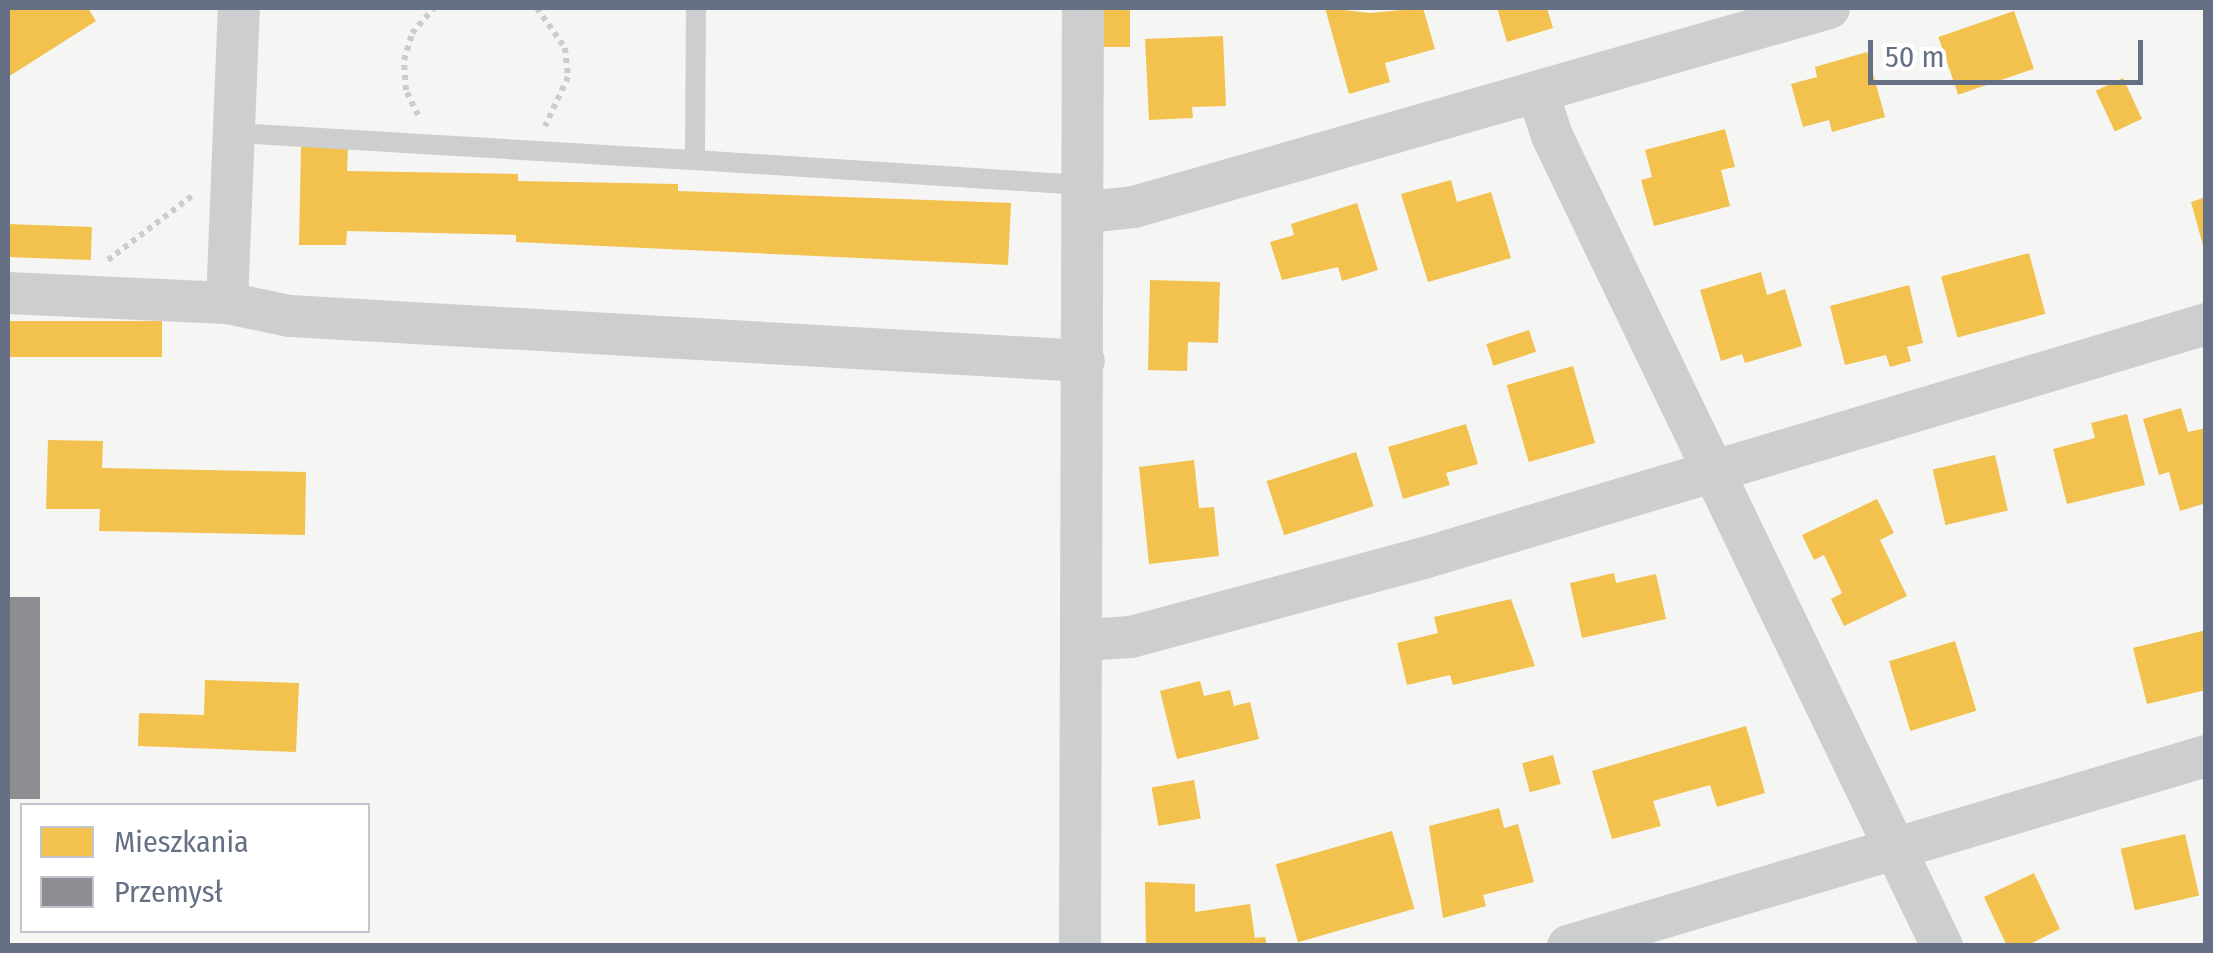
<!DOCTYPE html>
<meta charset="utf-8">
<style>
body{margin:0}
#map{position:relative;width:2213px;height:953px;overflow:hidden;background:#f5f6f4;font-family:"Fira Sans Condensed",sans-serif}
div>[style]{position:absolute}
.homes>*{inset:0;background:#f2c14e;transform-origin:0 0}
.industry>*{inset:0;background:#8d8d92;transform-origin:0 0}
.path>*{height:6px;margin-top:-3px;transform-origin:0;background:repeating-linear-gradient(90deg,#cbcccc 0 5px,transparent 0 10px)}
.lane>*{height:20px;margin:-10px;padding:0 10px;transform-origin:10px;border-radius:10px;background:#cdcecf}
.street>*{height:42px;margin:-21px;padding:0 21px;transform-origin:21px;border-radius:21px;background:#cdcecf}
span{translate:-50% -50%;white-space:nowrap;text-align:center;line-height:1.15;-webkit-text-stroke:10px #fff;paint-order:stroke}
.frame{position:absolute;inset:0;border:10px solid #657084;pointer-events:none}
.legend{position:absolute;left:20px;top:803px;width:350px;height:130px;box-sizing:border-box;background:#fff;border:2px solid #c1c6ce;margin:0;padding:12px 18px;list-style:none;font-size:30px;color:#657084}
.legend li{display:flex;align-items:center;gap:20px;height:50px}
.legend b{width:50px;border:2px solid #c1c6ce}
.scale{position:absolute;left:1868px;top:40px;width:275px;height:45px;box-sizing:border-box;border:5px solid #657084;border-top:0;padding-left:12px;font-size:30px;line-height:35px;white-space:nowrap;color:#657084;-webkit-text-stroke:8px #fff;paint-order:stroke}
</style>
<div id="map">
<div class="homes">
<i style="clip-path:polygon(8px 8px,88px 8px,96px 21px,8px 77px)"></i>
<i style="left:1103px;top:8px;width:27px;height:39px"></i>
<i style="clip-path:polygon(1325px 8px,1370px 13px,1423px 8px,1435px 49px,1385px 63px,1390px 82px,1349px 94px)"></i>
<i style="clip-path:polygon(1497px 8px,1547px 8px,1553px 28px,1507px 42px)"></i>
<i style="left:2014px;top:11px;width:61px;height:80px;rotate:71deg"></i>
<i style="clip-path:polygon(1223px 36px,1226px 106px,1192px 107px,1193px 118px,1149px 120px,1145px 39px)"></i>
<i style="clip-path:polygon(1867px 52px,1885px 117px,1832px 132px,1829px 120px,1803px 127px,1791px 84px,1817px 77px,1815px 67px)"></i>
<i style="left:2123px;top:78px;width:45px;height:30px;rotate:65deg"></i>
<i style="clip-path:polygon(1725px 129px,1735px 167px,1721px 170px,1730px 206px,1654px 226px,1641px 180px,1652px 177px,1645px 150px)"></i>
<i style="clip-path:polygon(301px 146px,348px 147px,347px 171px,518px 174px,518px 181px,678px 184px,678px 191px,1011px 203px,1008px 265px,516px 242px,516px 235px,347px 231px,346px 245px,299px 245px)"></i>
<i style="clip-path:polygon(1451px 180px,1457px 202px,1491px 192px,1511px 258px,1428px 282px,1401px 194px)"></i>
<i style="clip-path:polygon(2206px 197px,2206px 249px,2204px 249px,2191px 202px)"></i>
<i style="clip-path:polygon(1357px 203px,1378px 270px,1342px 281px,1338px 267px,1282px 280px,1270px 242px,1294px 235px,1291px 224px)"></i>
<i style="left:8px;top:224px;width:84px;height:33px;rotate:2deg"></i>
<i style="left:2029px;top:253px;width:63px;height:91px;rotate:75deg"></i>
<i style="clip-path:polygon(1761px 272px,1767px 295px,1785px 289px,1802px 346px,1745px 363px,1742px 354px,1721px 361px,1700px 290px)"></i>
<i style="clip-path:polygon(1150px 280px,1220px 282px,1218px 343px,1188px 342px,1187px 371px,1148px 370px)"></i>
<i style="clip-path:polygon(1909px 285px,1923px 343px,1907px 347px,1911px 361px,1890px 367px,1886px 355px,1845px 365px,1830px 306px)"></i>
<i style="left:8px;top:321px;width:154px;height:36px"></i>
<i style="left:1529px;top:330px;width:23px;height:45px;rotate:72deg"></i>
<i style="left:1573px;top:366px;width:80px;height:69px;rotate:74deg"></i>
<i style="clip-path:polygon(2181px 408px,2188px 432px,2206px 428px,2206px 503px,2180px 511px,2169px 472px,2159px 475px,2143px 419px)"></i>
<i style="clip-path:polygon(2127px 414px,2145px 485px,2067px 504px,2053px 449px,2095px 438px,2091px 423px)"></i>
<i style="clip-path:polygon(1466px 424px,1478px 464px,1446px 473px,1450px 485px,1403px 499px,1388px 447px)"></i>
<i style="clip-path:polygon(48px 440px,103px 441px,102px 468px,306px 472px,305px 535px,99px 531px,100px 509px,46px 509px)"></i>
<i style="left:1356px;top:452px;width:57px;height:94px;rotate:72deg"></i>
<i style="left:1995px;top:455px;width:57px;height:64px;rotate:77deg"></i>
<i style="clip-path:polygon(1194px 460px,1199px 508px,1214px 507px,1219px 556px,1149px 564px,1139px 467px)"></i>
<i style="clip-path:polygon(1877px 499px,1894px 533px,1880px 540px,1907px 596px,1844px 626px,1831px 599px,1842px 593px,1824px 555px,1814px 560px,1802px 535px)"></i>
<i style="clip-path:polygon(1614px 573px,1616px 583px,1656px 574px,1666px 619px,1582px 638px,1570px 583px)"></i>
<i style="clip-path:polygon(1511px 599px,1535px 666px,1453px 685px,1450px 675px,1407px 685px,1397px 643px,1438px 633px,1434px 617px)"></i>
<i style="clip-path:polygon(2206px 630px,2206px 690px,2147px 704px,2133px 648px)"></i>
<i style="left:1955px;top:641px;width:73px;height:69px;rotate:73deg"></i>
<i style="clip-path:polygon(205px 680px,299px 683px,296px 752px,138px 746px,139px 713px,204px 715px)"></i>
<i style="clip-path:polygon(1200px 681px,1204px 696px,1230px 690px,1234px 706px,1250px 702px,1259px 739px,1177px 759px,1160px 691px)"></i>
<i style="clip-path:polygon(1746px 726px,1765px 793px,1717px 807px,1710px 785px,1653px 801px,1661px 826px,1612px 839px,1592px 771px)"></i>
<i style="left:1553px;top:755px;width:30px;height:32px;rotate:75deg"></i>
<i style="left:1194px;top:780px;width:39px;height:43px;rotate:80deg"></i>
<i style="clip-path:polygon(1499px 808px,1504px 828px,1518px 824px,1534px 882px,1483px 895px,1486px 906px,1443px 918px,1429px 826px)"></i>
<i style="left:1392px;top:831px;width:81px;height:121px;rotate:74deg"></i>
<i style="left:2185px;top:834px;width:63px;height:66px;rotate:77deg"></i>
<i style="clip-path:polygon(2034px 873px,2060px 929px,2026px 946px,2007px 946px,1984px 897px)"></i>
<i style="clip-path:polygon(1145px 882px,1195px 884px,1195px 912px,1250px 904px,1255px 938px,1265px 937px,1267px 946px,1146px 946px)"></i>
</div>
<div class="industry">
<i style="left:8px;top:597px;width:32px;height:202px"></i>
</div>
<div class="path">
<i style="left:537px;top:8px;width:49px;rotate:55deg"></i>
<i style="left:565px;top:48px;width:29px;rotate:84deg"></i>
<i style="left:568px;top:77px;width:54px;rotate:115.1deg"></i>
<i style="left:418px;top:115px;width:28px;rotate:-116deg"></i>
<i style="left:406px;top:90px;width:30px;rotate:-94deg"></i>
<i style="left:404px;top:60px;width:28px;rotate:-73deg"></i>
<i style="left:412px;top:33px;width:33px;rotate:-49deg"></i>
<i style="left:108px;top:260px;width:107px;rotate:-37.4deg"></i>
</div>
<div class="lane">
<i style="left:696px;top:8px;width:152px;rotate:90.4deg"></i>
<i style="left:695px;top:160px;width:391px;rotate:3.7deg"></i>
<i style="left:236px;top:133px;width:460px;rotate:3.4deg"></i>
</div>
<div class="street">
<i style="left:1538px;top:93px;width:45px;rotate:72deg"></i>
<i style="left:1552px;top:136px;width:899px;rotate:64.29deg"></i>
<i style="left:1085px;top:212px;width:49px;rotate:-5.8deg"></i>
<i style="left:1134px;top:207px;width:723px;rotate:-15.98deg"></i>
<i style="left:8px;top:293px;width:219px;rotate:2.6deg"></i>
<i style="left:227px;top:303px;width:295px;rotate:-87.7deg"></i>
<i style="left:227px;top:303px;width:64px;rotate:11.7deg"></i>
<i style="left:290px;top:316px;width:795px;rotate:3.24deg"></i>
<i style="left:1083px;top:640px;width:48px;rotate:-3.6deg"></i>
<i style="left:1131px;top:637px;width:303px;rotate:-15.1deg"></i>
<i style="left:1424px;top:558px;width:816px;rotate:-16.66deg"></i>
<i style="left:1080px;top:946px;width:938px;rotate:-89.82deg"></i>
<i style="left:1568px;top:946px;width:666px;rotate:-16.58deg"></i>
</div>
<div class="frame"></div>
<ul class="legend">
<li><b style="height:28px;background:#f2c14e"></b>Mieszkania</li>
<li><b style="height:28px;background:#8d8d92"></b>Przemysł</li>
</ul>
<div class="scale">50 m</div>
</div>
